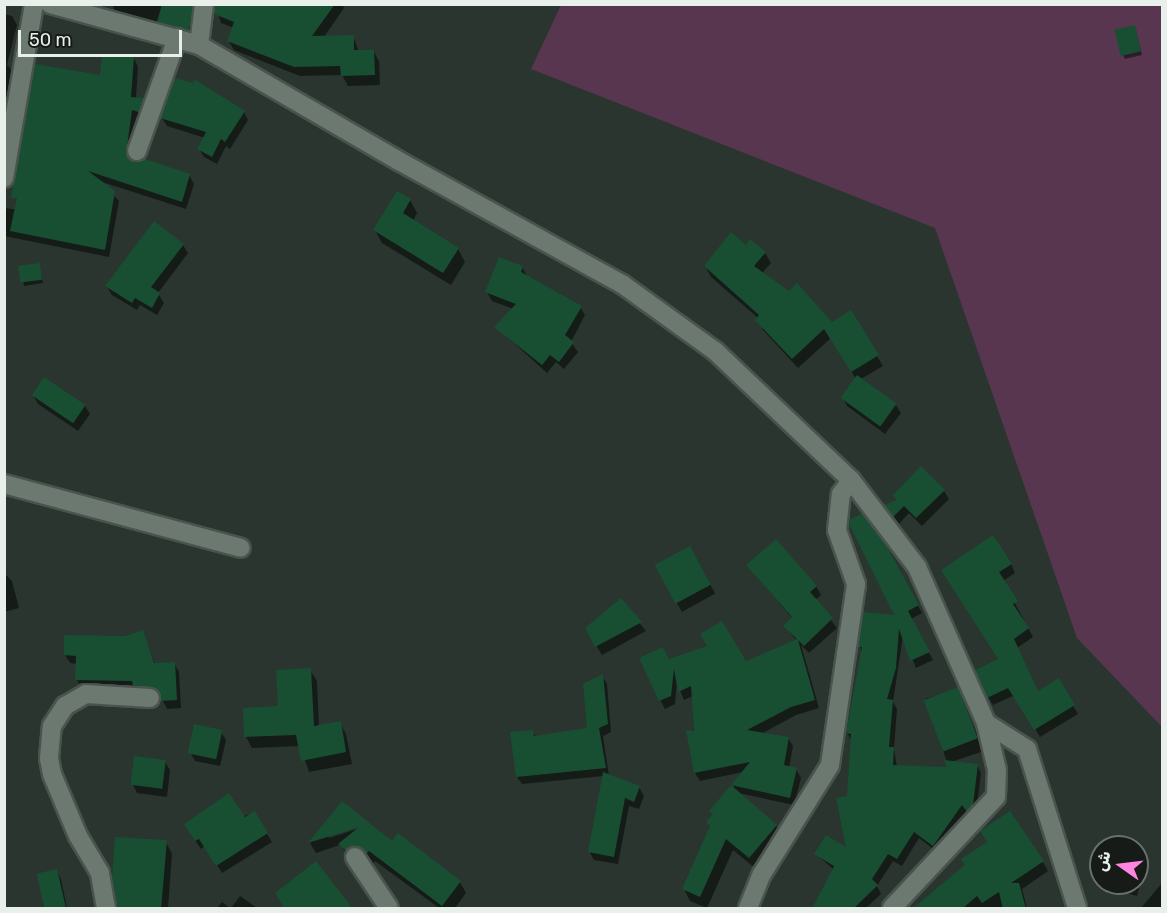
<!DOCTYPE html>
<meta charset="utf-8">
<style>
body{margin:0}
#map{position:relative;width:1167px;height:913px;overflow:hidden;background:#29352e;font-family:Rubik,Vazirmatn,sans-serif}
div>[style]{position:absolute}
.green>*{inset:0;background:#58364f}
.shadow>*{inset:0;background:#0007;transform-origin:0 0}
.building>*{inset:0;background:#184f33;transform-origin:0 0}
.roads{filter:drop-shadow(2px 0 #4a534e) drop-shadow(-2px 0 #4a534e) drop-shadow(0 2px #4a534e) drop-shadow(0 -2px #4a534e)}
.street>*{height:18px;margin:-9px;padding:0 9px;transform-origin:9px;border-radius:9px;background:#6c7970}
span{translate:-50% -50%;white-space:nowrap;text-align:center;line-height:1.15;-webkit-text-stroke:4.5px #161b18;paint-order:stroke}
.frame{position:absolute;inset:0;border:6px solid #e9f0ec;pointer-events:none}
.north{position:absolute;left:1089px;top:835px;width:60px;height:60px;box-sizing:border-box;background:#161b18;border:2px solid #6a706d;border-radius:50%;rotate:284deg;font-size:16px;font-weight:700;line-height:24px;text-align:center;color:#e9f0ec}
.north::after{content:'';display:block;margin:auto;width:21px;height:27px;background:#fe86e0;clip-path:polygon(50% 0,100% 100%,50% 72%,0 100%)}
.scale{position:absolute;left:18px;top:30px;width:164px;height:27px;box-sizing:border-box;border:3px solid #e9f0ec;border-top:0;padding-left:8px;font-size:18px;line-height:21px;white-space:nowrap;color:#e9f0ec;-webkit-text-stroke:4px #161b18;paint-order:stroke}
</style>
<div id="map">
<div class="green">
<i style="clip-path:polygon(561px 5px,1162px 5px,1162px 727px,1077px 638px,935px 228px,531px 69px)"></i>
</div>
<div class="shadow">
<i style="clip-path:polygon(87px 4px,102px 4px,101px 8px)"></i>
<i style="clip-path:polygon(112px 4px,207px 4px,194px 40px,164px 31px,159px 22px,116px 13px)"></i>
<i style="clip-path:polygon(215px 4px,342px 4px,344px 8px,324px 37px,353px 36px,359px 52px,374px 52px,379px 61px,380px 85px,348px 86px,342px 75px,300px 76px,234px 50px,228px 40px,234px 28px,221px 23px)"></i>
<i style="clip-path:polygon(4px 14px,12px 16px,17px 25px,7px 65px,17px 75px,4px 132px)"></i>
<i style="clip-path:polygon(1136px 30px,1142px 55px,1125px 59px,1123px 55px)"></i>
<i style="clip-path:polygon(134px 58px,138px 67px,136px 98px,143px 99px,148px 107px,143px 119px,136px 117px,133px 161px,189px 175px,194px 184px,186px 209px,99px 181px,119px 201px,109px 257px,4px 236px,4px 208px,44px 213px,102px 76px)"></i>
<i style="clip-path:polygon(244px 112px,248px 120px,230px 149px,226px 146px,217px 164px,204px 157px,199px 149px,205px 138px,167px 126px,162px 118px)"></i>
<i style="clip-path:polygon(410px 200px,417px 213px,413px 221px,458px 249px,465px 262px,451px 285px,382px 243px,375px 230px)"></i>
<i style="clip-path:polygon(183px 245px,188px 253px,158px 293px,164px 303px,157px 315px,140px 305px,137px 310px,112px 295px,107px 287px)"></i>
<i style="clip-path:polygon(747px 247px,765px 253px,771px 263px,762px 273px,831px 324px,850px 312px,883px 366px,861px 379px,896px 405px,901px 413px,885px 434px,847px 406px,843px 398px,856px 379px,831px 338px,798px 368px,763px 330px,758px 318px,711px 277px,705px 266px)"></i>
<i style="clip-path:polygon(39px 265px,43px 283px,24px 286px,20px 267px)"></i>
<i style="clip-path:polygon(522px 267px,527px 276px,580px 307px,585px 315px,571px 342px,578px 352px,564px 369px,556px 362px,547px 373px,496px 327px,513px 309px,492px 301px,487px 292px)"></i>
<i style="clip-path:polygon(33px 395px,85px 406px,90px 414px,78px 431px,38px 404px)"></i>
<i style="clip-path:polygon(944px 491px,949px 499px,922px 526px,909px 513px,899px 524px,886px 506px)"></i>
<i style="clip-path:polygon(885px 546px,922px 613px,911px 619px,933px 660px,916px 668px,903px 636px,893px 702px,897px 709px,894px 749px,897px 767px,949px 768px,925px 699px,957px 689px,984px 751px,951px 762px,977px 765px,981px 773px,976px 814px,972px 819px,967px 811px,937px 852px,919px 838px,902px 866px,893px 861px,877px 886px,881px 894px,866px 908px,814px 908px,834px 870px,816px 854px,848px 850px,852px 741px,847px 733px,863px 652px,860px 647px,897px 616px)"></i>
<i style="left:690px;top:548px;width:52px;height:38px;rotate:61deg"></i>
<i style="clip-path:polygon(1011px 564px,1015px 573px,1003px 581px,1033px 637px,1017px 648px,1038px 692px,1058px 680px,1078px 714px,1040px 737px,1015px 695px,993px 705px,988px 697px,1000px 660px,948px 579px)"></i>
<i style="clip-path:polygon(748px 566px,816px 586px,821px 595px,815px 600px,837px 628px,809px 653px,801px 645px,819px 708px,796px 715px,761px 734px,788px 738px,793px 746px,789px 768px,796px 769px,801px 778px,794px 805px,738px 793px,776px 826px,783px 837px,756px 869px,733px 850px,707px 908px,690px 901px,684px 889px,711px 828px,708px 822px,714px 816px,711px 811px,736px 791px,733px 785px,743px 772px,700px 781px,695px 773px,693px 696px,684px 700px,677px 683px,675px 704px,665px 709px,660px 700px,669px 660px,745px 663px,797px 641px,785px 626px,793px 619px)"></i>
<i style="clip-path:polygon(4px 573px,12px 581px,19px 608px,4px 612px)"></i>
<i style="clip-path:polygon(621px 600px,646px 631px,602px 655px,586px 629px)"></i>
<i style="clip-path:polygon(142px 632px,155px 664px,174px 663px,179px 672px,181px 708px,167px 709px,161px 697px,82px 688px,77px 680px,77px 664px,70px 663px,65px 655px)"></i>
<i style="clip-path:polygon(310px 670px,317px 681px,319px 727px,340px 723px,346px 734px,352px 764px,309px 772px,300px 746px,252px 748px,246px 737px,279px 708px)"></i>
<i style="clip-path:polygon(602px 676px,607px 684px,611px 732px,603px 736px,609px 776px,639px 787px,644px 796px,639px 809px,629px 806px,618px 864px,594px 860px,589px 851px,604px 776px,522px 784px,517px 777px,532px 731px,536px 737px,589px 729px)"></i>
<i style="clip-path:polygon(221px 732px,226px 740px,220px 766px,195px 761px,190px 752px)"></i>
<i style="clip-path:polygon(165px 762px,170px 770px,167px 797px,137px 793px,133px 785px)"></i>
<i style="clip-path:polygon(evenodd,342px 803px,392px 843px,399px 835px,460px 882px,466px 893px,455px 908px,439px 908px,375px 861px,373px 864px,362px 856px,353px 861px,340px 845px,316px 853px,310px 843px,342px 803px,365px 823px,366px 826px,329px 838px,329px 835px,365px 823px)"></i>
<i style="clip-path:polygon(254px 813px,272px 842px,222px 873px,205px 846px,201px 849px,190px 833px)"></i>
<i style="clip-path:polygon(166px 842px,172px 854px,168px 908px,118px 908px)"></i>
<i style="clip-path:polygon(1043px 862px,1048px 871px,1022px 889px,1027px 908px,916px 908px)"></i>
<i style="clip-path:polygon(56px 870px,61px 879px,67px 908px,46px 908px)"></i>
<i style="clip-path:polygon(1137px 874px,1141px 881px,1137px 896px,1112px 889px,1109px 883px,1137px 883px)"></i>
<i style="clip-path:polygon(1162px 883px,1162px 908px,1141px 908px)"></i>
<i style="clip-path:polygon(240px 896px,257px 908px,231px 908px)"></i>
<i style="clip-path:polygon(222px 902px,230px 908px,217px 908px)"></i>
</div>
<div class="building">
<i style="clip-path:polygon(162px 4px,193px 5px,189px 31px,157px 22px)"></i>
<i style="clip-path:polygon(215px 4px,335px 4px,312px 36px,354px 35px,354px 50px,374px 50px,375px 75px,341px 76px,340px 66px,294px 67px,227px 41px,234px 22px,214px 14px)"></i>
<i style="left:1135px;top:25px;width:27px;height:21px;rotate:77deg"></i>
<i style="clip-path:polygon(102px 55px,134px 57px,131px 97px,144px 98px,139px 112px,132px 110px,126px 154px,134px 162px,145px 159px,190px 174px,182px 202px,88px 171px,115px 191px,105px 250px,10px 231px,17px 198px,11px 198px,13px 185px,35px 64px,100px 75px)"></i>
<i style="clip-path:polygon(175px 78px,193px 83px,194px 79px,245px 111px,225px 142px,221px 139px,212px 157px,197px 149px,206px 132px,160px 118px)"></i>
<i style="clip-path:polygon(397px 191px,411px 199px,403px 213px,459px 248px,443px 273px,373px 230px)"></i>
<i style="clip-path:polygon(154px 221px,184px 244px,151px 287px,160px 293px,152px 308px,135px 298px,132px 303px,105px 286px)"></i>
<i style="clip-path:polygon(731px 232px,746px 245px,750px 239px,766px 252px,754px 266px,789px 291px,797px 283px,832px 322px,851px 310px,879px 355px,851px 372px,824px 329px,792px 359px,755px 320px,759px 315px,704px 266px)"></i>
<i style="clip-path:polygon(499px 257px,523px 266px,521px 272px,582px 306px,565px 335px,574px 342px,559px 362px,550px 355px,542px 365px,494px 327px,516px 304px,485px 292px)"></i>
<i style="left:40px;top:263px;width:17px;height:22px;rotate:83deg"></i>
<i style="left:857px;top:375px;width:49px;height:28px;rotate:36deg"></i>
<i style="left:44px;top:377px;width:50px;height:22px;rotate:34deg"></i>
<i style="clip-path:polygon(921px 466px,945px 490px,916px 518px,904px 506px,893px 517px,884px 505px,897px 500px,893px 495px)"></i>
<i style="clip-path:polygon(862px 514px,886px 545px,919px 605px,908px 611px,930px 652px,910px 661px,899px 629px,896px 668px,887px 699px,893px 700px,889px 747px,894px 747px,893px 765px,947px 767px,944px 760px,978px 764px,973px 805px,967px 812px,962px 805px,933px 846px,914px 832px,897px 859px,888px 854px,872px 879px,878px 885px,853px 909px,812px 909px,834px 866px,814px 854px,826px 835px,846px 847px,836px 798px,847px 796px,851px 734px,846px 733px,862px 647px,858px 647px,863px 612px,894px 615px,849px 524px,850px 519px)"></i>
<i style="clip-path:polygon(993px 535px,1012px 564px,999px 572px,1018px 601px,1013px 604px,1029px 628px,1014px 639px,1038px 691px,1059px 678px,1075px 705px,1034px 730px,1008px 688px,987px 698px,975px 670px,998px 659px,941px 570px)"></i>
<i style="clip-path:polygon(776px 539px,817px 586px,810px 592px,833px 618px,804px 646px,798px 640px,815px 700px,791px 707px,747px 730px,789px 737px,784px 765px,797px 768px,790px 798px,731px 785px,750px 762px,694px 773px,686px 730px,694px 731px,691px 686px,678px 692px,674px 669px,671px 696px,659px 701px,639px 658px,663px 647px,669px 659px,707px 646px,700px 634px,722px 621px,746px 661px,797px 639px,783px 626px,792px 617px,746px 565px)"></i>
<i style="left:690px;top:546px;width:44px;height:40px;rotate:62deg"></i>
<i style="clip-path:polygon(621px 598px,642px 622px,595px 647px,585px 628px)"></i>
<i style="clip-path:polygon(143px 630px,154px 663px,175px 662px,177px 700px,161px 701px,157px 689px,133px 686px,132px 681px,75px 680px,76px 656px,64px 655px,64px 635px,125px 636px)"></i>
<i style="clip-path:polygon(311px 668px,314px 726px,341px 721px,346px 752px,301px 761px,296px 735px,244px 737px,243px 708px,278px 706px,276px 670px)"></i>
<i style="clip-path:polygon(603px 674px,608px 724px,599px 728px,606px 768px,516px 777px,510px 732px,533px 730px,534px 736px,587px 728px,583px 684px)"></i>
<i style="left:958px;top:687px;width:55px;height:37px;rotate:69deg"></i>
<i style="left:194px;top:724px;width:29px;height:30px;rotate:12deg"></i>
<i style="left:134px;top:756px;width:32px;height:29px;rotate:7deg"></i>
<i style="clip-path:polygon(603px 772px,640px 786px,634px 802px,625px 798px,614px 857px,588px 852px)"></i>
<i style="clip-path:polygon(731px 785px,777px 825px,749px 858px,726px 839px,700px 897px,682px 889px,710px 826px,706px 822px,713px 814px,709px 811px)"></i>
<i style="clip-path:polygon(229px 793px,245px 817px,255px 811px,268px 833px,216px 866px,199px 839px,195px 841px,184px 824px)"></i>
<i style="clip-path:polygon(342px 801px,392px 841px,398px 833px,461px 881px,442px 906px,369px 851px,366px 854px,355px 846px,346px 851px,338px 844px,359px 827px,308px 843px)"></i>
<i style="clip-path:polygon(1010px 811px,1044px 861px,1011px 883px,1019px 883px,1026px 909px,1003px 909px,999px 892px,982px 903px,977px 896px,962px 909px,912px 909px,965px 865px,961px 859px,987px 842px,980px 831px)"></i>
<i style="clip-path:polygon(115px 837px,167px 840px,161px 909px,117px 909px,112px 876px)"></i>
<i style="clip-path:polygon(316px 861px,353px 909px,285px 909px,275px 893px)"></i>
<i style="left:57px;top:869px;width:41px;height:21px;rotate:77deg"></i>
</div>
<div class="roads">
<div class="street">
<i style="left:50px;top:4px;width:155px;rotate:15.4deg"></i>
<i style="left:199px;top:45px;width:231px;rotate:30.1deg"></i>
<i style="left:399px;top:161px;width:255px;rotate:28.9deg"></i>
<i style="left:622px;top:284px;width:115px;rotate:35.8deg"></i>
<i style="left:715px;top:351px;width:187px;rotate:43.5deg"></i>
<i style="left:851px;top:480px;width:109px;rotate:52.8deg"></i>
<i style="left:917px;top:567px;width:171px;rotate:66.1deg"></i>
<i style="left:986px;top:723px;width:49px;rotate:32.4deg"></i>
<i style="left:1027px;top:749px;width:167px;rotate:72.5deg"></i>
<i style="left:199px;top:45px;width:41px;rotate:-83deg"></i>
<i style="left:137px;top:151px;width:120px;rotate:-70.5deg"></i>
<i style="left:4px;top:178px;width:177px;rotate:-80.2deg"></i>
<i style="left:4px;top:484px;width:245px;rotate:15.1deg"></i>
<i style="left:355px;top:857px;width:61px;rotate:56.3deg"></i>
<i style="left:106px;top:908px;width:36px;rotate:-100deg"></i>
<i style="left:100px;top:873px;width:43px;rotate:-120.7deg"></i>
<i style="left:78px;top:836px;width:67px;rotate:-112.8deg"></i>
<i style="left:52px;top:774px;width:16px;rotate:-101deg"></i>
<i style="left:49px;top:758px;width:32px;rotate:-85deg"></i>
<i style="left:52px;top:726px;width:24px;rotate:-57deg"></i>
<i style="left:65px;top:706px;width:24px;rotate:-30deg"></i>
<i style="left:86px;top:694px;width:64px;rotate:3.6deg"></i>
<i style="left:748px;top:908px;width:37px;rotate:-68deg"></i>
<i style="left:762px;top:874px;width:128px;rotate:-58deg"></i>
<i style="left:830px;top:765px;width:183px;rotate:-81.8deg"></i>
<i style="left:856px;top:584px;width:57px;rotate:-109.4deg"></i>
<i style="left:837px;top:530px;width:36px;rotate:-84deg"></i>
<i style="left:841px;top:494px;width:17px;rotate:-54deg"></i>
<i style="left:892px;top:908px;width:152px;rotate:-46.9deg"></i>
<i style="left:996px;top:797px;width:27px;rotate:-88deg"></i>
<i style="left:997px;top:770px;width:48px;rotate:-103.2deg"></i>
</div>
</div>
<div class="frame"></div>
<div class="north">ش</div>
<div class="scale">50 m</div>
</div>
